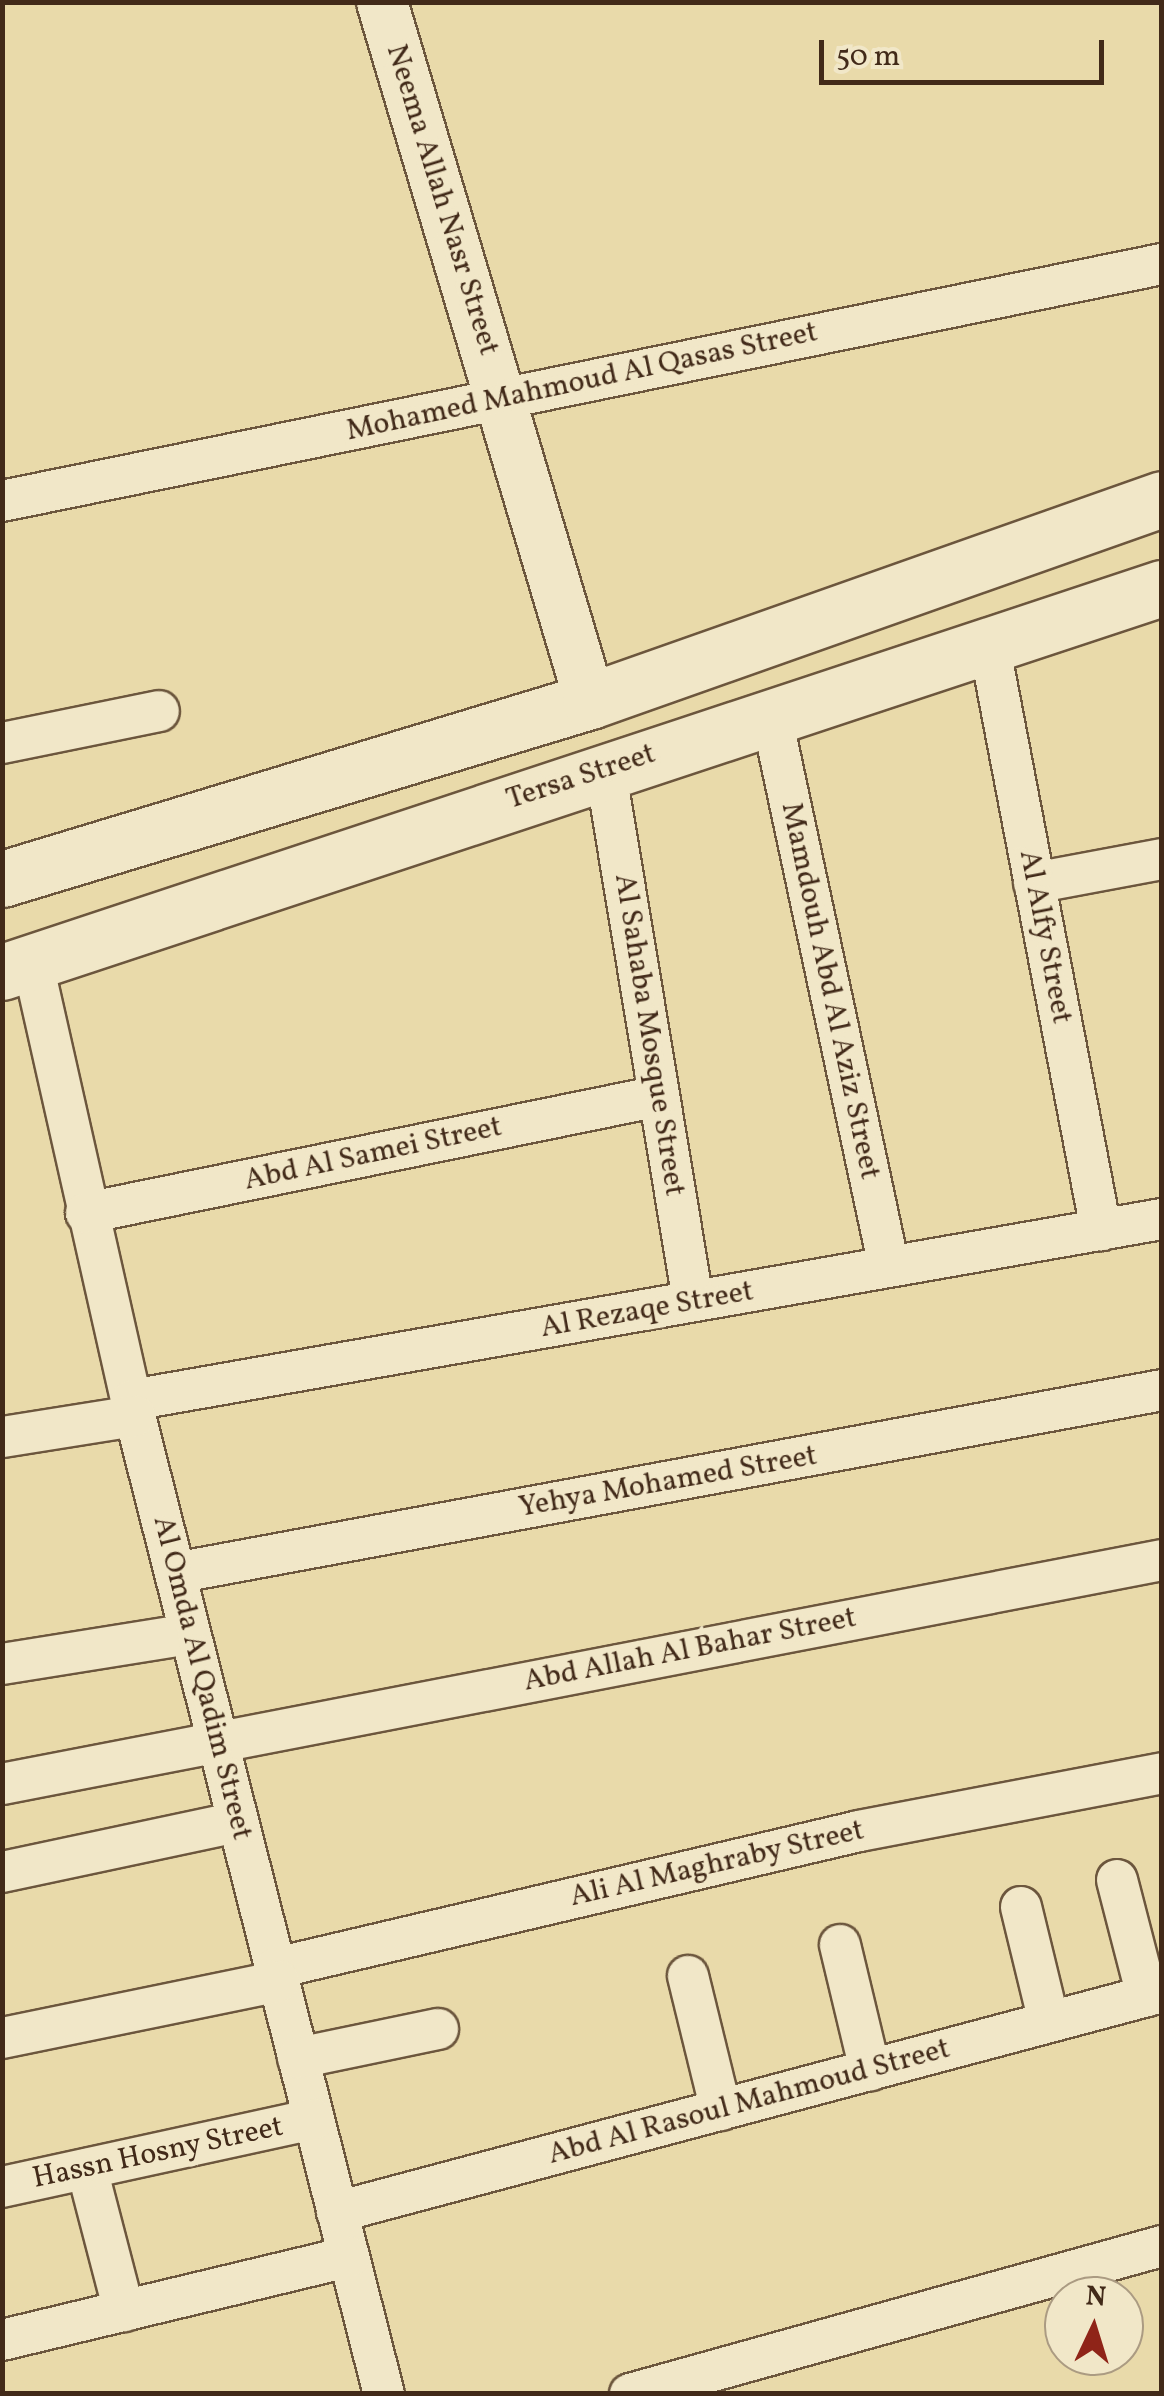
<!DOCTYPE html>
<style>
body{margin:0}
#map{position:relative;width:1164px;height:2396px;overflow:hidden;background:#e9daaa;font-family:Vollkorn,serif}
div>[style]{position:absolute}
.roads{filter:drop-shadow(2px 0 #6c563d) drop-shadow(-2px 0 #6c563d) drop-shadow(0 2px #6c563d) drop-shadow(0 -2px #6c563d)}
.minor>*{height:40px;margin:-20px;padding:0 20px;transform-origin:20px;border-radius:20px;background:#f1e7c8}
.tertiary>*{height:50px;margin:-25px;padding:0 25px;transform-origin:25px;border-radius:25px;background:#f1e7c8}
.secondary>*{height:55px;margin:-27.5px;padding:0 27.5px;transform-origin:27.5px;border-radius:27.5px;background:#f1e7c8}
span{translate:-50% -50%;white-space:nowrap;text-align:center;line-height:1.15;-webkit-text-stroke:10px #f1e7c8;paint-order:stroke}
.street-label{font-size:30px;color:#422a19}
.frame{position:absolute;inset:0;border:5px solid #422a19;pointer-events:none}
.north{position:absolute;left:1044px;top:2276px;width:100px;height:100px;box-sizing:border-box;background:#f1e7c8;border:2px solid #ab9b82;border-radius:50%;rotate:4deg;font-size:28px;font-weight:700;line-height:40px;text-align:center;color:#422a19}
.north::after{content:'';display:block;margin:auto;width:35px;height:45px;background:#8f2418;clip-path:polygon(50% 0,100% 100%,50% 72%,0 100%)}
.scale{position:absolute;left:819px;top:40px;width:285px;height:45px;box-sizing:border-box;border:5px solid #422a19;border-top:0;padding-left:12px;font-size:30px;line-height:35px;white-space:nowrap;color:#422a19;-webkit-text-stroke:8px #f1e7c8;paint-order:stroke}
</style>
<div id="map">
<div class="roads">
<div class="minor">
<i style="left:2px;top:501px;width:1184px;rotate:-11.55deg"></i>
<i style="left:989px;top:644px;width:597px;rotate:79.18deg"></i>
<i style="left:771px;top:714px;width:565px;rotate:77.95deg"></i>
<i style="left:2px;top:743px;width:160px;rotate:-11.5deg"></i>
<i style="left:605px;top:768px;width:540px;rotate:80.62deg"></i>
<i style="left:1034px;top:883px;width:130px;rotate:-10.6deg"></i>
<i style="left:32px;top:960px;width:467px;rotate:77.3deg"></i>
<i style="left:135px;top:1416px;width:1009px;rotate:75.72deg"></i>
<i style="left:86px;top:1213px;width:585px;rotate:-11.54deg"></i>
<i style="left:132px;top:1400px;width:1046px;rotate:-9.97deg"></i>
<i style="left:2px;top:1437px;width:135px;rotate:-9deg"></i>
<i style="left:175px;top:1573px;width:1004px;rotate:-10.5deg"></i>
<i style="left:2px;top:1664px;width:190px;rotate:-9.1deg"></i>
<i style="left:2px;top:1784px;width:1181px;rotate:-10.93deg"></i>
<i style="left:2px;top:1872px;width:241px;rotate:-12deg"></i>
<i style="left:1117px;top:1880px;width:120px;rotate:75.5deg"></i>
<i style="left:1021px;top:1907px;width:118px;rotate:76.3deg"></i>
<i style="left:840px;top:1945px;width:129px;rotate:76.5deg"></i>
<i style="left:276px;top:1968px;width:599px;rotate:-13.22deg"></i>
<i style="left:859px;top:1831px;width:309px;rotate:-10.8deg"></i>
<i style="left:688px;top:1976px;width:138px;rotate:76.2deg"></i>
<i style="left:2px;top:2038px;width:283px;rotate:-11.6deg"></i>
<i style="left:298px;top:2058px;width:143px;rotate:-11.7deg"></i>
<i style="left:87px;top:2169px;width:147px;rotate:75.4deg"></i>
<i style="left:2px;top:2187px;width:319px;rotate:-12.3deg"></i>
<i style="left:337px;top:2212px;width:854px;rotate:-14.93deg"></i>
<i style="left:2px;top:2340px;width:357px;rotate:-13.5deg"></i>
<i style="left:630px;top:2394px;width:552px;rotate:-15.55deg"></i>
</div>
<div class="tertiary">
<i style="left:382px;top:2px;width:729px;rotate:73.43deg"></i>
</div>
<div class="secondary">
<i style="left:2px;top:879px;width:614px;rotate:-16.84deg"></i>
<i style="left:590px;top:701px;width:607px;rotate:-19.45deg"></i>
<i style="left:2px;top:972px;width:1222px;rotate:-18.32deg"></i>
</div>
</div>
<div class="street-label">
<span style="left:442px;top:200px;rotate:73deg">Neema Allah Nasr Street</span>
<span style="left:582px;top:382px;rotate:-12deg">Mohamed Mahmoud Al Qasas Street</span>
<span style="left:581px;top:777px;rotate:-18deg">Tersa Street</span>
<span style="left:1045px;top:937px;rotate:79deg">Al Alfy Street</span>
<span style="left:830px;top:991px;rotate:78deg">Mamdouh Abd Al Aziz Street</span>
<span style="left:649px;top:1035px;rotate:81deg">Al Sahaba Mosque Street</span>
<span style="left:373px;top:1154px;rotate:-12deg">Abd Al Samei Street</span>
<span style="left:647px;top:1310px;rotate:-10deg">Al Rezaqe Street</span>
<span style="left:668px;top:1482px;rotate:-10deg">Yehya Mohamed Street</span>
<span style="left:690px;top:1650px;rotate:-11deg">Abd Allah Al Bahar Street</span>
<span style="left:202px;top:1678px;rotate:76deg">Al Omda Al Qadim Street</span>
<span style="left:717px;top:1864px;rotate:-13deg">Ali Al Maghraby Street</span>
<span style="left:749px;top:2102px;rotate:-15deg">Abd Al Rasoul Mahmoud Street</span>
<span style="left:158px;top:2153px;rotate:-12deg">Hassn Hosny Street</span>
</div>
<div class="frame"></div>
<div class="north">N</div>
<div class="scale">50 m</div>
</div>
